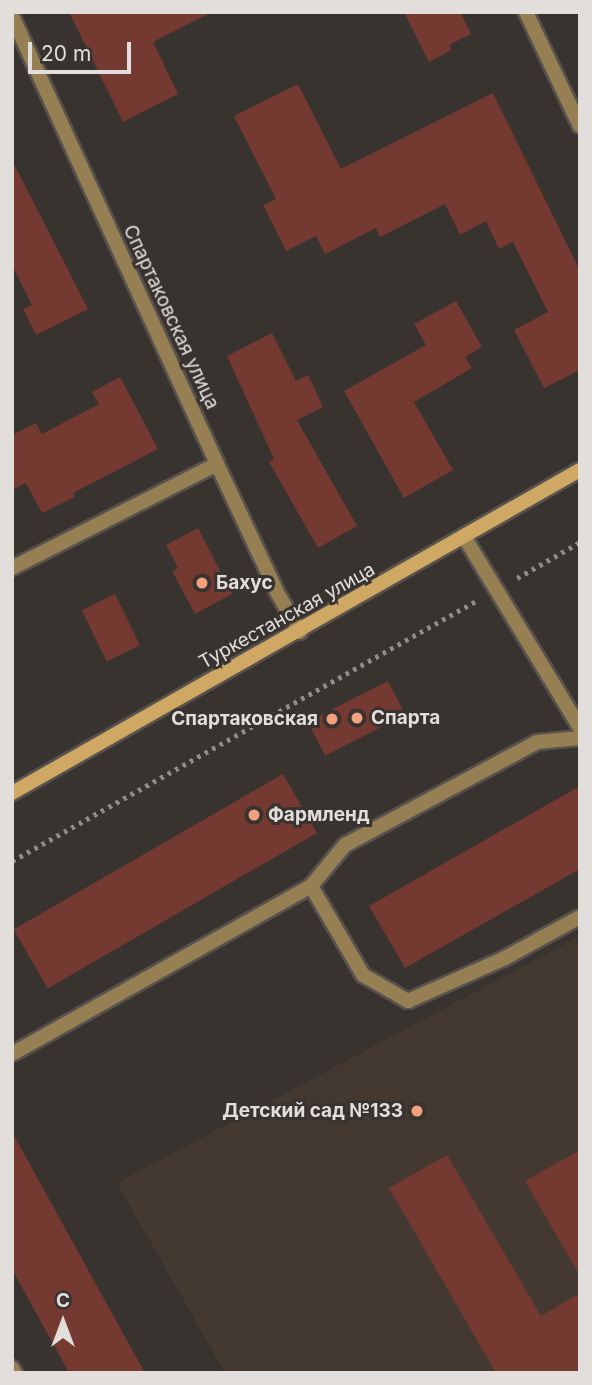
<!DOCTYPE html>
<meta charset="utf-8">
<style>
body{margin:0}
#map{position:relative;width:592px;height:1385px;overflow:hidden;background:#38332f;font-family:Inter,sans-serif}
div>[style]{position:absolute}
.built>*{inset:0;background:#443931}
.building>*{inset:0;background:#743931;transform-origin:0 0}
.path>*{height:4.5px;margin-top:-2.25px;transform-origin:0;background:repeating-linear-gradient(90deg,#908b88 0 3.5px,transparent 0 8.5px)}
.roads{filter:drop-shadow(2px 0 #57524e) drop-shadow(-2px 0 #57524e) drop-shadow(0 2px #57524e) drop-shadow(0 -2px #57524e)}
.service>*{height:14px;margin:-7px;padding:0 7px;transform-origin:7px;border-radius:7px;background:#977f54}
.minor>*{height:14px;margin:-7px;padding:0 7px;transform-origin:7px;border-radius:7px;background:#977f54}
.tertiary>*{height:14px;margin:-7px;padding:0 7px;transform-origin:7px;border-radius:7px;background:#977f54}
.secondary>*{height:14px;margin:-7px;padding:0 7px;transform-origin:7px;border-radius:7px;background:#cfa863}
.dots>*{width:19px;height:19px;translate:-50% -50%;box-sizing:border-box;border:4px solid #38332f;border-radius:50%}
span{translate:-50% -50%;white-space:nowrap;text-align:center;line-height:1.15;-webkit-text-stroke:6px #38332f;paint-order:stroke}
.street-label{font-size:19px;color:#e2dedc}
.poi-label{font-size:19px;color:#e2dedc;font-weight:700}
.left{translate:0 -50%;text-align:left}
.right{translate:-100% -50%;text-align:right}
.frame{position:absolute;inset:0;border:14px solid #e2dedc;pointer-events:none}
.north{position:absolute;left:28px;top:1287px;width:70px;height:70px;-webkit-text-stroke:5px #38332f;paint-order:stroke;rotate:0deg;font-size:19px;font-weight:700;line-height:28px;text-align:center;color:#e2dedc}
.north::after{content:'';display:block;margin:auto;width:24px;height:32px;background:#e2dedc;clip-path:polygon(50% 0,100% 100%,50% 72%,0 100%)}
.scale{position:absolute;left:28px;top:42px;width:103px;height:32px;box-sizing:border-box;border:4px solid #e2dedc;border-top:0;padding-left:9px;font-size:21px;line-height:24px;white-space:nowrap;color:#e2dedc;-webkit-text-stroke:5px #38332f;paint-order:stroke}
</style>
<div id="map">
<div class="built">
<i style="clip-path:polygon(580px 936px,580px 1373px,225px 1373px,117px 1183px)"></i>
</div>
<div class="building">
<i style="clip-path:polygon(69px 12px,212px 12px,153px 42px,178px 94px,123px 122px)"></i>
<i style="clip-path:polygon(404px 12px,460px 12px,471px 34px,449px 45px,452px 50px,429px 62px)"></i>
<i style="clip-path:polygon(298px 84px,341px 169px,493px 93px,580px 271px,580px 370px,544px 388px,514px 330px,548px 312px,513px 242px,499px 249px,486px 221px,460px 235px,445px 204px,380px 237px,376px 228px,325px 254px,316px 236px,286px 251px,263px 205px,276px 199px,234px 116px)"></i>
<i style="clip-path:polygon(12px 160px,88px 309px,36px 335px,23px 309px,32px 305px,12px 265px)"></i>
<i style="clip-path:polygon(456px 301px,482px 347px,465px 357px,472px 368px,414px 402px,453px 470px,404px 498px,344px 391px,426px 345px,414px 324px)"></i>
<i style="clip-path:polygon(272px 333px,296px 381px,308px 375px,323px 407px,297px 420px,357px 526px,318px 548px,269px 462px,274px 459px,227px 356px)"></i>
<i style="clip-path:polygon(120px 377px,158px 449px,73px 493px,75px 497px,42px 513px,26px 483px,12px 490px,12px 435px,36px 423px,42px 434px,99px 404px,92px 392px)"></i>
<i style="clip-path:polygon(198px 528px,232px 594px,195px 614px,172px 571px,178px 568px,166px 545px)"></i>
<i style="left:115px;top:594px;width:57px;height:37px;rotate:64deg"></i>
<i style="left:388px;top:681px;width:38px;height:90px;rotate:63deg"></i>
<i style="left:283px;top:774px;width:68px;height:311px;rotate:60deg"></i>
<i style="clip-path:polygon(580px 786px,580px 869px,405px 968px,369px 906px)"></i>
<i style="clip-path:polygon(12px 1132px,145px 1373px,69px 1373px,12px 1269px)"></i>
<i style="clip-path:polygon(580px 1150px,580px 1276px,525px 1181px)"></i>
<i style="clip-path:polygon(447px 1155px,541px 1316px,580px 1293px,580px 1373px,496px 1373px,389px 1188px)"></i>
</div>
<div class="path">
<i style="left:517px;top:578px;width:73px;rotate:-29.7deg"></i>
<i style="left:12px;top:861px;width:532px;rotate:-29.26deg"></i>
</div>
<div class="roads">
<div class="service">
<i style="left:465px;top:538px;width:222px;rotate:58.8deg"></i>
<i style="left:311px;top:886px;width:103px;rotate:59.7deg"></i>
<i style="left:363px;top:975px;width:52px;rotate:30deg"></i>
<i style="left:408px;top:1001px;width:106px;rotate:-23.9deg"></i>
<i style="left:505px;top:958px;width:85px;rotate:-28.7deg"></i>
<i style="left:12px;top:1054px;width:343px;rotate:-29.3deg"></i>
<i style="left:311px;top:886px;width:53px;rotate:-50.3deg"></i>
<i style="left:345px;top:845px;width:218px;rotate:-28.2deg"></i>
<i style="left:537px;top:742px;width:43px;rotate:-5.3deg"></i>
<i style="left:12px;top:1368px;width:6px;rotate:59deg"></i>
</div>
<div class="minor">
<i style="left:526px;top:12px;width:126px;rotate:64.7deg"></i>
<i style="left:12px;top:568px;width:230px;rotate:-26.9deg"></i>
</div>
<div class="tertiary">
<i style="left:12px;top:16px;width:493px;rotate:65.4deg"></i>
<i style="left:217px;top:464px;width:144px;rotate:64.9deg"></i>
<i style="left:278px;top:594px;width:44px;rotate:59.9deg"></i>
</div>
<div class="secondary">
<i style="left:12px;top:793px;width:653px;rotate:-29.63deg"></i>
</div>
</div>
<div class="dots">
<i style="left:202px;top:583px;background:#f1a17d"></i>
<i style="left:357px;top:718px;background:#f1a17d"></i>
<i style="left:332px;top:719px;background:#f1a17d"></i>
<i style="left:254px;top:815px;background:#f1a17d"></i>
<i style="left:417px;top:1111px;background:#f1a17d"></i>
</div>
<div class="street-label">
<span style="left:171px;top:317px;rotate:65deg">Спартаковская улица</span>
<span style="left:287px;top:616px;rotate:-29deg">Туркестанская улица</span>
</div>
<div class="poi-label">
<span class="left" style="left:216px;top:583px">Бахус</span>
<span class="left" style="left:371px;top:718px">Спарта</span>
<span class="right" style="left:318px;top:719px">Спартаковская</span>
<span class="left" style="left:268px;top:815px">Фармленд</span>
<span class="right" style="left:403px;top:1111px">Детский сад №133</span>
</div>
<div class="frame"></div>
<div class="north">С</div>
<div class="scale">20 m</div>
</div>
